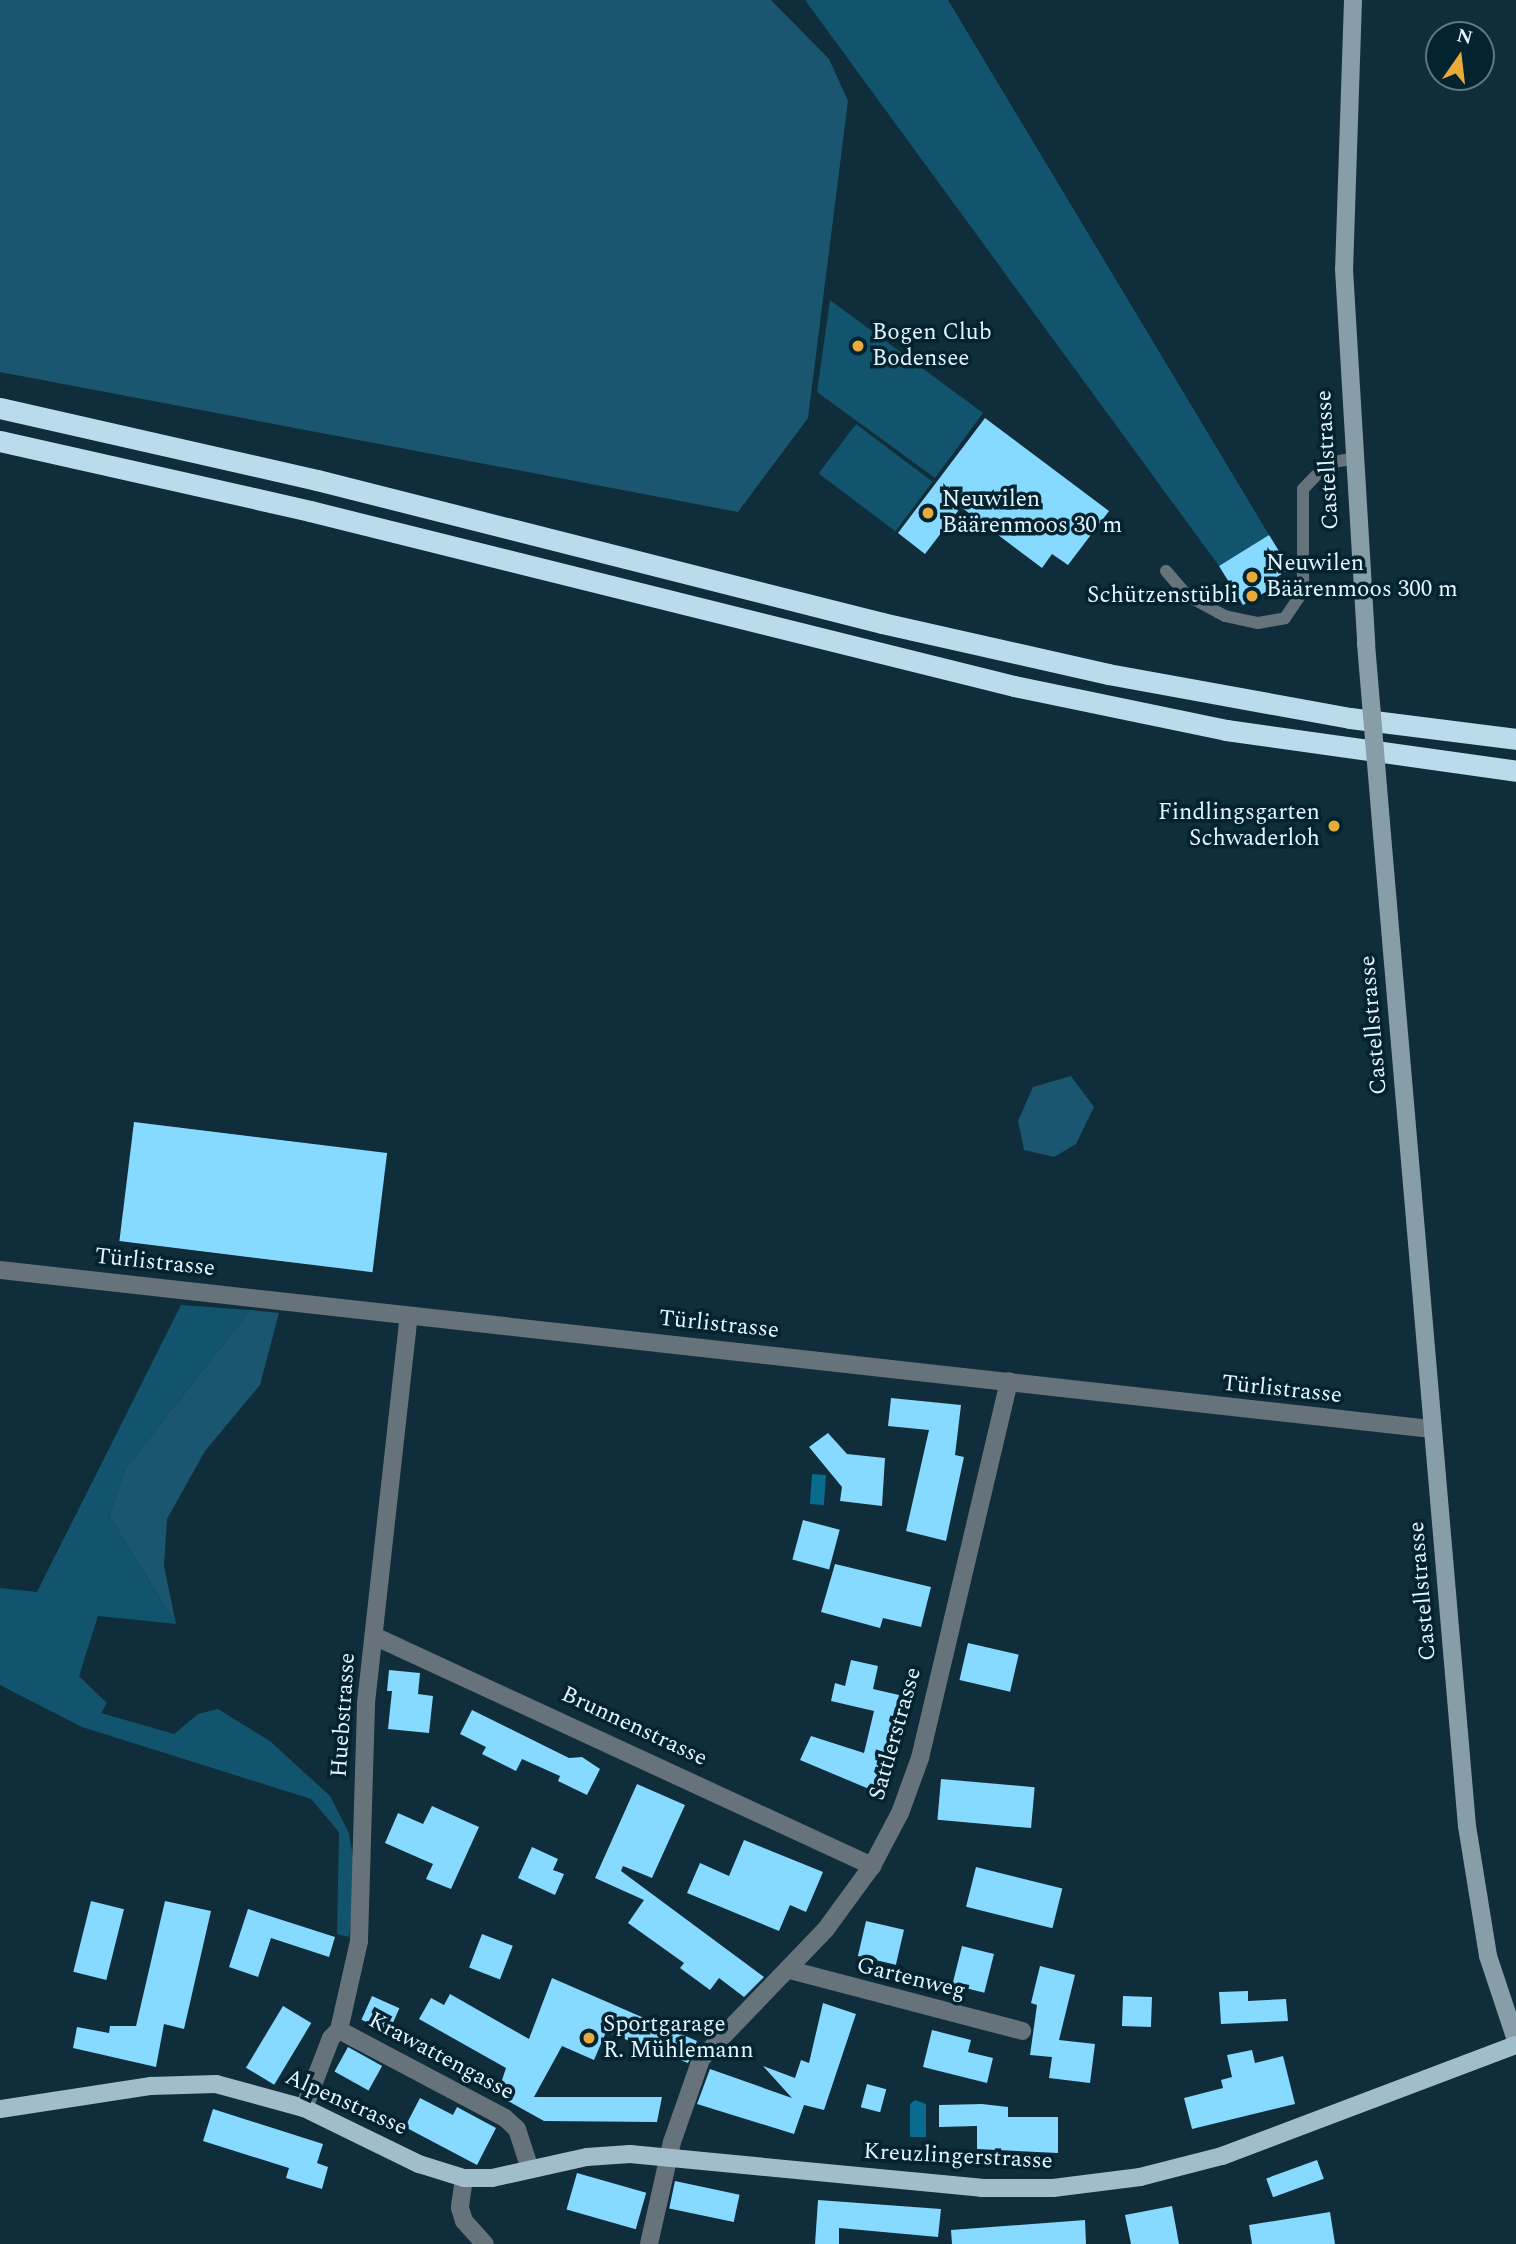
<!DOCTYPE html>
<meta charset="utf-8">
<style>
body{margin:0}
#map{position:relative;width:1516px;height:2244px;overflow:hidden;background:#0f2d3a;font-family:Spectral,serif}
div>[style]{position:absolute}
.green>*{inset:0;background:#12546d;transform-origin:0 0}
.forest>*{inset:0;background:#1a566f}
.water>*{inset:0;background:#096c8f;transform-origin:0 0}
.building>*{inset:0;background:#86d9ff;transform-origin:0 0}
.lane>*{height:12px;margin:-6px;padding:0 6px;transform-origin:6px;border-radius:6px;background:#66737a}
.street>*{height:18px;margin:-9px;padding:0 9px;transform-origin:9px;border-radius:9px;background:#66737a}
.secondary>*{height:18px;margin:-9px;padding:0 9px;transform-origin:9px;border-radius:9px;background:#879da8}
.primary>*{height:18px;margin:-9px;padding:0 9px;transform-origin:9px;border-radius:9px;background:#a1bdcb}
.highway>*{height:21px;margin:-10.5px;padding:0 10.5px;transform-origin:10.5px;border-radius:10.5px;background:#b9dbec}
.secondary-bridge>*{height:18px;margin:-9px;padding:0 9px;transform-origin:9px;border-radius:9px;background:#879da8}
.dots>*{width:19px;height:19px;translate:-50% -50%;box-sizing:border-box;border:4px solid #042330;border-radius:50%}
span{translate:-50% -50%;white-space:nowrap;text-align:center;line-height:1.15;-webkit-text-stroke:7px #042330;paint-order:stroke}
.poi-label{font-size:23px;color:#e4f5fe}
.left{translate:0 -50%;text-align:left}
.right{translate:-100% -50%;text-align:right}
.street-label{font-size:23px;color:#e4f5fe}
.north{position:absolute;left:1425px;top:21px;width:70px;height:70px;box-sizing:border-box;background:#042330;border:2px solid #5e7782;border-radius:50%;rotate:14deg;font-size:19px;font-weight:700;line-height:28px;text-align:center;color:#e4f5fe}
.north::after{content:'';display:block;margin:auto;width:24px;height:32px;background:#e8ab37;clip-path:polygon(50% 0,100% 100%,50% 72%,0 100%)}
</style>
<div id="map">
<div class="green">
<i style="clip-path:polygon(805px 0,948px 0,1269px 535px,1219px 566px)"></i>
<i style="clip-path:polygon(830px 300px,983px 413px,935px 478px,817px 392px)"></i>
<i style="left:856px;top:424px;width:96px;height:62px;rotate:37deg"></i>
<i style="clip-path:polygon(181px 1305px,250px 1310px,125px 1469px,109px 1516px,176px 1624px,98px 1616px,79px 1676px,107px 1703px,101px 1713px,174px 1734px,198px 1714px,218px 1709px,270px 1741px,330px 1796px,349px 1833px,356px 1875px,349px 1937px,337px 1934px,339px 1832px,311px 1799px,82px 1727px,0 1685px,0 1588px,37px 1592px)"></i>
</div>
<div class="forest">
<i style="clip-path:polygon(0 0,771px 0,829px 59px,848px 101px,808px 418px,738px 512px,0 372px)"></i>
<i style="clip-path:polygon(1071px 1076px,1094px 1107px,1076px 1144px,1054px 1157px,1024px 1150px,1018px 1121px,1033px 1087px)"></i>
<i style="clip-path:polygon(250px 1310px,279px 1313px,260px 1385px,205px 1451px,167px 1519px,164px 1566px,176px 1624px,109px 1516px,125px 1469px)"></i>
</div>
<div class="water">
<i style="left:812px;top:1474px;width:14px;height:30px;rotate:4deg"></i>
<i style="clip-path:polygon(915px 2100px,926px 2104px,926px 2137px,910px 2137px,910px 2104px)"></i>
</div>
<div class="building">
<i style="clip-path:polygon(985px 418px,1109px 511px,1068px 565px,1052px 554px,1042px 568px,961px 507px,925px 554px,898px 533px)"></i>
<i style="clip-path:polygon(1269px 535px,1290px 569px,1265px 584px,1269px 590px,1243px 605px,1219px 566px)"></i>
<i style="left:134px;top:1122px;width:255px;height:120px;rotate:7deg"></i>
<i style="clip-path:polygon(891px 1398px,961px 1405px,955px 1455px,964px 1457px,946px 1541px,906px 1531px,929px 1430px,888px 1426px)"></i>
<i style="clip-path:polygon(828px 1433px,847px 1454px,885px 1458px,882px 1506px,840px 1501px,842px 1487px,809px 1447px)"></i>
<i style="left:803px;top:1520px;width:38px;height:41px;rotate:15deg"></i>
<i style="clip-path:polygon(835px 1564px,931px 1587px,921px 1627px,883px 1618px,880px 1628px,821px 1612px)"></i>
<i style="left:968px;top:1643px;width:52px;height:38px;rotate:13deg"></i>
<i style="clip-path:polygon(851px 1660px,878px 1666px,873px 1689px,899px 1695px,883px 1761px,893px 1766px,881px 1794px,800px 1760px,811px 1736px,864px 1753px,874px 1711px,831px 1701px,835px 1683px,845px 1686px)"></i>
<i style="clip-path:polygon(389px 1670px,420px 1673px,418px 1694px,433px 1696px,429px 1733px,388px 1729px,392px 1691px,387px 1691px)"></i>
<i style="clip-path:polygon(472px 1710px,569px 1758px,582px 1757px,600px 1769px,587px 1795px,558px 1781px,560px 1776px,522px 1759px,516px 1771px,482px 1754px,486px 1747px,460px 1734px)"></i>
<i style="left:941px;top:1779px;width:94px;height:41px;rotate:5deg"></i>
<i style="clip-path:polygon(637px 1784px,685px 1805px,652px 1878px,623px 1866px,621px 1871px,764px 1977px,744px 1997px,719px 1978px,710px 1990px,680px 1968px,684px 1963px,628px 1923px,644px 1900px,595px 1878px)"></i>
<i style="clip-path:polygon(432px 1806px,479px 1827px,451px 1889px,426px 1879px,433px 1864px,385px 1843px,398px 1813px,423px 1824px)"></i>
<i style="clip-path:polygon(744px 1840px,823px 1872px,806px 1912px,790px 1905px,779px 1931px,687px 1893px,700px 1863px,729px 1876px)"></i>
<i style="clip-path:polygon(532px 1847px,558px 1859px,553px 1870px,564px 1874px,555px 1895px,518px 1878px)"></i>
<i style="left:976px;top:1867px;width:89px;height:41px;rotate:14deg"></i>
<i style="left:91px;top:1901px;width:34px;height:73px;rotate:14deg"></i>
<i style="clip-path:polygon(165px 1901px,211px 1911px,184px 2029px,164px 2024px,156px 2067px,73px 2048px,77px 2027px,109px 2033px,110px 2026px,136px 2026px)"></i>
<i style="clip-path:polygon(248px 1909px,335px 1937px,329px 1957px,271px 1938px,258px 1977px,229px 1967px)"></i>
<i style="left:866px;top:1921px;width:39px;height:36px;rotate:13deg"></i>
<i style="left:482px;top:1934px;width:33px;height:36px;rotate:21deg"></i>
<i style="left:962px;top:1946px;width:33px;height:40px;rotate:14deg"></i>
<i style="clip-path:polygon(1040px 1966px,1075px 1975px,1059px 2040px,1095px 2044px,1090px 2083px,1049px 2078px,1052px 2057px,1030px 2055px,1037px 2005px,1031px 2003px)"></i>
<i style="clip-path:polygon(552px 1978px,697px 2041px,688px 2063px,606px 2032px,594px 2060px,562px 2046px,534px 2097px,662px 2097px,657px 2122px,544px 2121px,497px 2095px,506px 2068px,419px 2019px,431px 1998px,444px 2005px,450px 1994px,529px 2039px)"></i>
<i style="clip-path:polygon(1248px 1991px,1248px 2001px,1286px 1999px,1288px 2021px,1221px 2024px,1219px 1992px)"></i>
<i style="left:372px;top:1996px;width:30px;height:26px;rotate:24deg"></i>
<i style="left:1123px;top:1996px;width:29px;height:30px;rotate:2deg"></i>
<i style="clip-path:polygon(823px 2003px,856px 2014px,824px 2110px,804px 2105px,794px 2134px,697px 2104px,710px 2069px,792px 2098px,763px 2066px,795px 2078px,801px 2060px,809px 2063px)"></i>
<i style="left:283px;top:2006px;width:33px;height:72px;rotate:31deg"></i>
<i style="clip-path:polygon(932px 2030px,971px 2040px,968px 2052px,993px 2058px,987px 2083px,923px 2067px)"></i>
<i style="left:348px;top:2047px;width:39px;height:28px;rotate:29deg"></i>
<i style="clip-path:polygon(1252px 2050px,1255px 2063px,1283px 2056px,1295px 2104px,1192px 2129px,1184px 2098px,1223px 2088px,1221px 2080px,1232px 2077px,1227px 2055px)"></i>
<i style="left:867px;top:2084px;width:20px;height:24px;rotate:15deg"></i>
<i style="clip-path:polygon(420px 2098px,453px 2115px,457px 2107px,496px 2128px,477px 2165px,405px 2127px)"></i>
<i style="clip-path:polygon(982px 2104px,1008px 2107px,1008px 2117px,1058px 2117px,1058px 2153px,977px 2149px,977px 2126px,939px 2127px,939px 2105px)"></i>
<i style="clip-path:polygon(213px 2109px,323px 2144px,317px 2163px,328px 2167px,322px 2189px,286px 2178px,289px 2168px,203px 2141px)"></i>
<i style="left:1317px;top:2160px;width:20px;height:54px;rotate:70deg"></i>
<i style="left:577px;top:2173px;width:72px;height:38px;rotate:16deg"></i>
<i style="left:675px;top:2181px;width:66px;height:28px;rotate:12deg"></i>
<i style="clip-path:polygon(818px 2200px,941px 2209px,938px 2237px,839px 2228px,839px 2244px,815px 2244px)"></i>
<i style="clip-path:polygon(1172px 2206px,1179px 2244px,1131px 2244px,1125px 2215px)"></i>
<i style="clip-path:polygon(1330px 2212px,1335px 2244px,1252px 2244px,1249px 2225px)"></i>
<i style="clip-path:polygon(1085px 2220px,1086px 2244px,952px 2244px,951px 2230px)"></i>
</div>
<div class="lane">
<i style="left:1166px;top:571px;width:33px;rotate:49deg"></i>
<i style="left:1188px;top:596px;width:42px;rotate:28.4deg"></i>
<i style="left:1225px;top:616px;width:34px;rotate:12deg"></i>
<i style="left:1258px;top:623px;width:27px;rotate:-10deg"></i>
<i style="left:1285px;top:618px;width:32px;rotate:-56deg"></i>
<i style="left:1303px;top:591px;width:102px;rotate:-90deg"></i>
<i style="left:1303px;top:489px;width:36px;rotate:-46deg"></i>
<i style="left:1328px;top:463px;width:23px;rotate:-10deg"></i>
</div>
<div class="street">
<i style="left:0;top:1270px;width:1441px;rotate:6.34deg"></i>
<i style="left:374px;top:1636px;width:549px;rotate:24.79deg"></i>
<i style="left:790px;top:1970px;width:240px;rotate:14.7deg"></i>
<i style="left:339px;top:2030px;width:188px;rotate:27.9deg"></i>
<i style="left:505px;top:2118px;width:16px;rotate:43deg"></i>
<i style="left:517px;top:2129px;width:42px;rotate:72deg"></i>
<i style="left:304px;top:2108px;width:75px;rotate:-68.9deg"></i>
<i style="left:331px;top:2038px;width:11px;rotate:-45deg"></i>
<i style="left:339px;top:2030px;width:91px;rotate:-77.3deg"></i>
<i style="left:359px;top:1941px;width:238px;rotate:-88.3deg"></i>
<i style="left:366px;top:1703px;width:389px;rotate:-83.7deg"></i>
<i style="left:464px;top:2178px;width:30px;rotate:98deg"></i>
<i style="left:460px;top:2208px;width:14px;rotate:73deg"></i>
<i style="left:464px;top:2221px;width:31px;rotate:48deg"></i>
<i style="left:649px;top:2244px;width:105px;rotate:-77.3deg"></i>
<i style="left:672px;top:2142px;width:88px;rotate:-70.7deg"></i>
<i style="left:701px;top:2059px;width:180px;rotate:-46.1deg"></i>
<i style="left:826px;top:1929px;width:78px;rotate:-53.9deg"></i>
<i style="left:872px;top:1866px;width:60px;rotate:-62.2deg"></i>
<i style="left:900px;top:1813px;width:59px;rotate:-70deg"></i>
<i style="left:920px;top:1758px;width:387px;rotate:-76.7deg"></i>
</div>
<div class="secondary">
<i style="left:1353px;top:0;width:269px;rotate:91.9deg"></i>
<i style="left:1344px;top:269px;width:376px;rotate:86.6deg"></i>
<i style="left:1381px;top:823px;width:1007px;rotate:85.1deg"></i>
<i style="left:1467px;top:1826px;width:132px;rotate:80.8deg"></i>
<i style="left:1488px;top:1956px;width:89px;rotate:71.6deg"></i>
</div>
<div class="primary">
<i style="left:0;top:2109px;width:153px;rotate:-8.7deg"></i>
<i style="left:151px;top:2086px;width:65px;rotate:-1.8deg"></i>
<i style="left:216px;top:2084px;width:91px;rotate:15.3deg"></i>
<i style="left:304px;top:2108px;width:128px;rotate:26deg"></i>
<i style="left:419px;top:2164px;width:47px;rotate:17.3deg"></i>
<i style="left:464px;top:2178px;width:28px"></i>
<i style="left:492px;top:2178px;width:97px;rotate:-12.5deg"></i>
<i style="left:587px;top:2157px;width:43px;rotate:-4deg"></i>
<i style="left:630px;top:2154px;width:353px;rotate:5.5deg"></i>
<i style="left:981px;top:2188px;width:72px"></i>
<i style="left:1053px;top:2188px;width:88px;rotate:-7.2deg"></i>
<i style="left:1140px;top:2177px;width:85px;rotate:-14.4deg"></i>
<i style="left:1222px;top:2156px;width:314px;rotate:-20.7deg"></i>
</div>
<div class="highway">
<i style="left:0;top:408px;width:325px;rotate:12.8deg"></i>
<i style="left:317px;top:480px;width:583px;rotate:14.2deg"></i>
<i style="left:882px;top:623px;width:232px;rotate:12.7deg"></i>
<i style="left:1108px;top:674px;width:246px;rotate:10.3deg"></i>
<i style="left:1350px;top:718px;width:167px;rotate:7.2deg"></i>
<i style="left:0;top:441px;width:318px;rotate:12.7deg"></i>
<i style="left:310px;top:511px;width:725px;rotate:13.96deg"></i>
<i style="left:1014px;top:686px;width:217px;rotate:11.7deg"></i>
<i style="left:1226px;top:730px;width:293px;rotate:8deg"></i>
</div>
<div class="secondary-bridge">
<i style="left:1366px;top:644px;width:180px;rotate:85.2deg"></i>
</div>
<div class="dots">
<i style="left:858px;top:346px;background:#e8ab37"></i>
<i style="left:928px;top:513px;background:#e8ab37"></i>
<i style="left:1252px;top:577px;background:#e8ab37"></i>
<i style="left:1252px;top:596px;background:#e8ab37"></i>
<i style="left:1334px;top:826px;background:#e8ab37"></i>
<i style="left:589px;top:2038px;background:#e8ab37"></i>
</div>
<div class="poi-label">
<span class="left" style="left:872px;top:346px">Bogen Club<br>Bodensee</span>
<span class="left" style="left:942px;top:513px">Neuwilen<br>Bäärenmoos 30 m</span>
<span class="left" style="left:1266px;top:577px">Neuwilen<br>Bäärenmoos 300 m</span>
<span class="right" style="left:1238px;top:596px">Schützenstübli</span>
<span class="right" style="left:1320px;top:826px">Findlingsgarten<br>Schwaderloh</span>
<span class="left" style="left:603px;top:2038px">Sportgarage<br>R. Mühlemann</span>
</div>
<div class="street-label">
<span style="left:1328px;top:460px;rotate:-93deg">Castellstrasse</span>
<span style="left:1374px;top:1025px;rotate:-95deg">Castellstrasse</span>
<span style="left:155px;top:1263px;rotate:6deg">Türlistrasse</span>
<span style="left:719px;top:1325px;rotate:6deg">Türlistrasse</span>
<span style="left:1282px;top:1390px;rotate:6deg">Türlistrasse</span>
<span style="left:1423px;top:1591px;rotate:-95deg">Castellstrasse</span>
<span style="left:344px;top:1715px;rotate:-86deg">Huebstrasse</span>
<span style="left:634px;top:1727px;rotate:25deg">Brunnenstrasse</span>
<span style="left:896px;top:1734px;rotate:-74deg">Sattlerstrasse</span>
<span style="left:911px;top:1979px;rotate:14deg">Gartenweg</span>
<span style="left:441px;top:2057px;rotate:28deg">Krawattengasse</span>
<span style="left:346px;top:2103px;rotate:24deg">Alpenstrasse</span>
<span style="left:958px;top:2157px;rotate:3deg">Kreuzlingerstrasse</span>
</div>
<div class="north">N</div>
</div>
